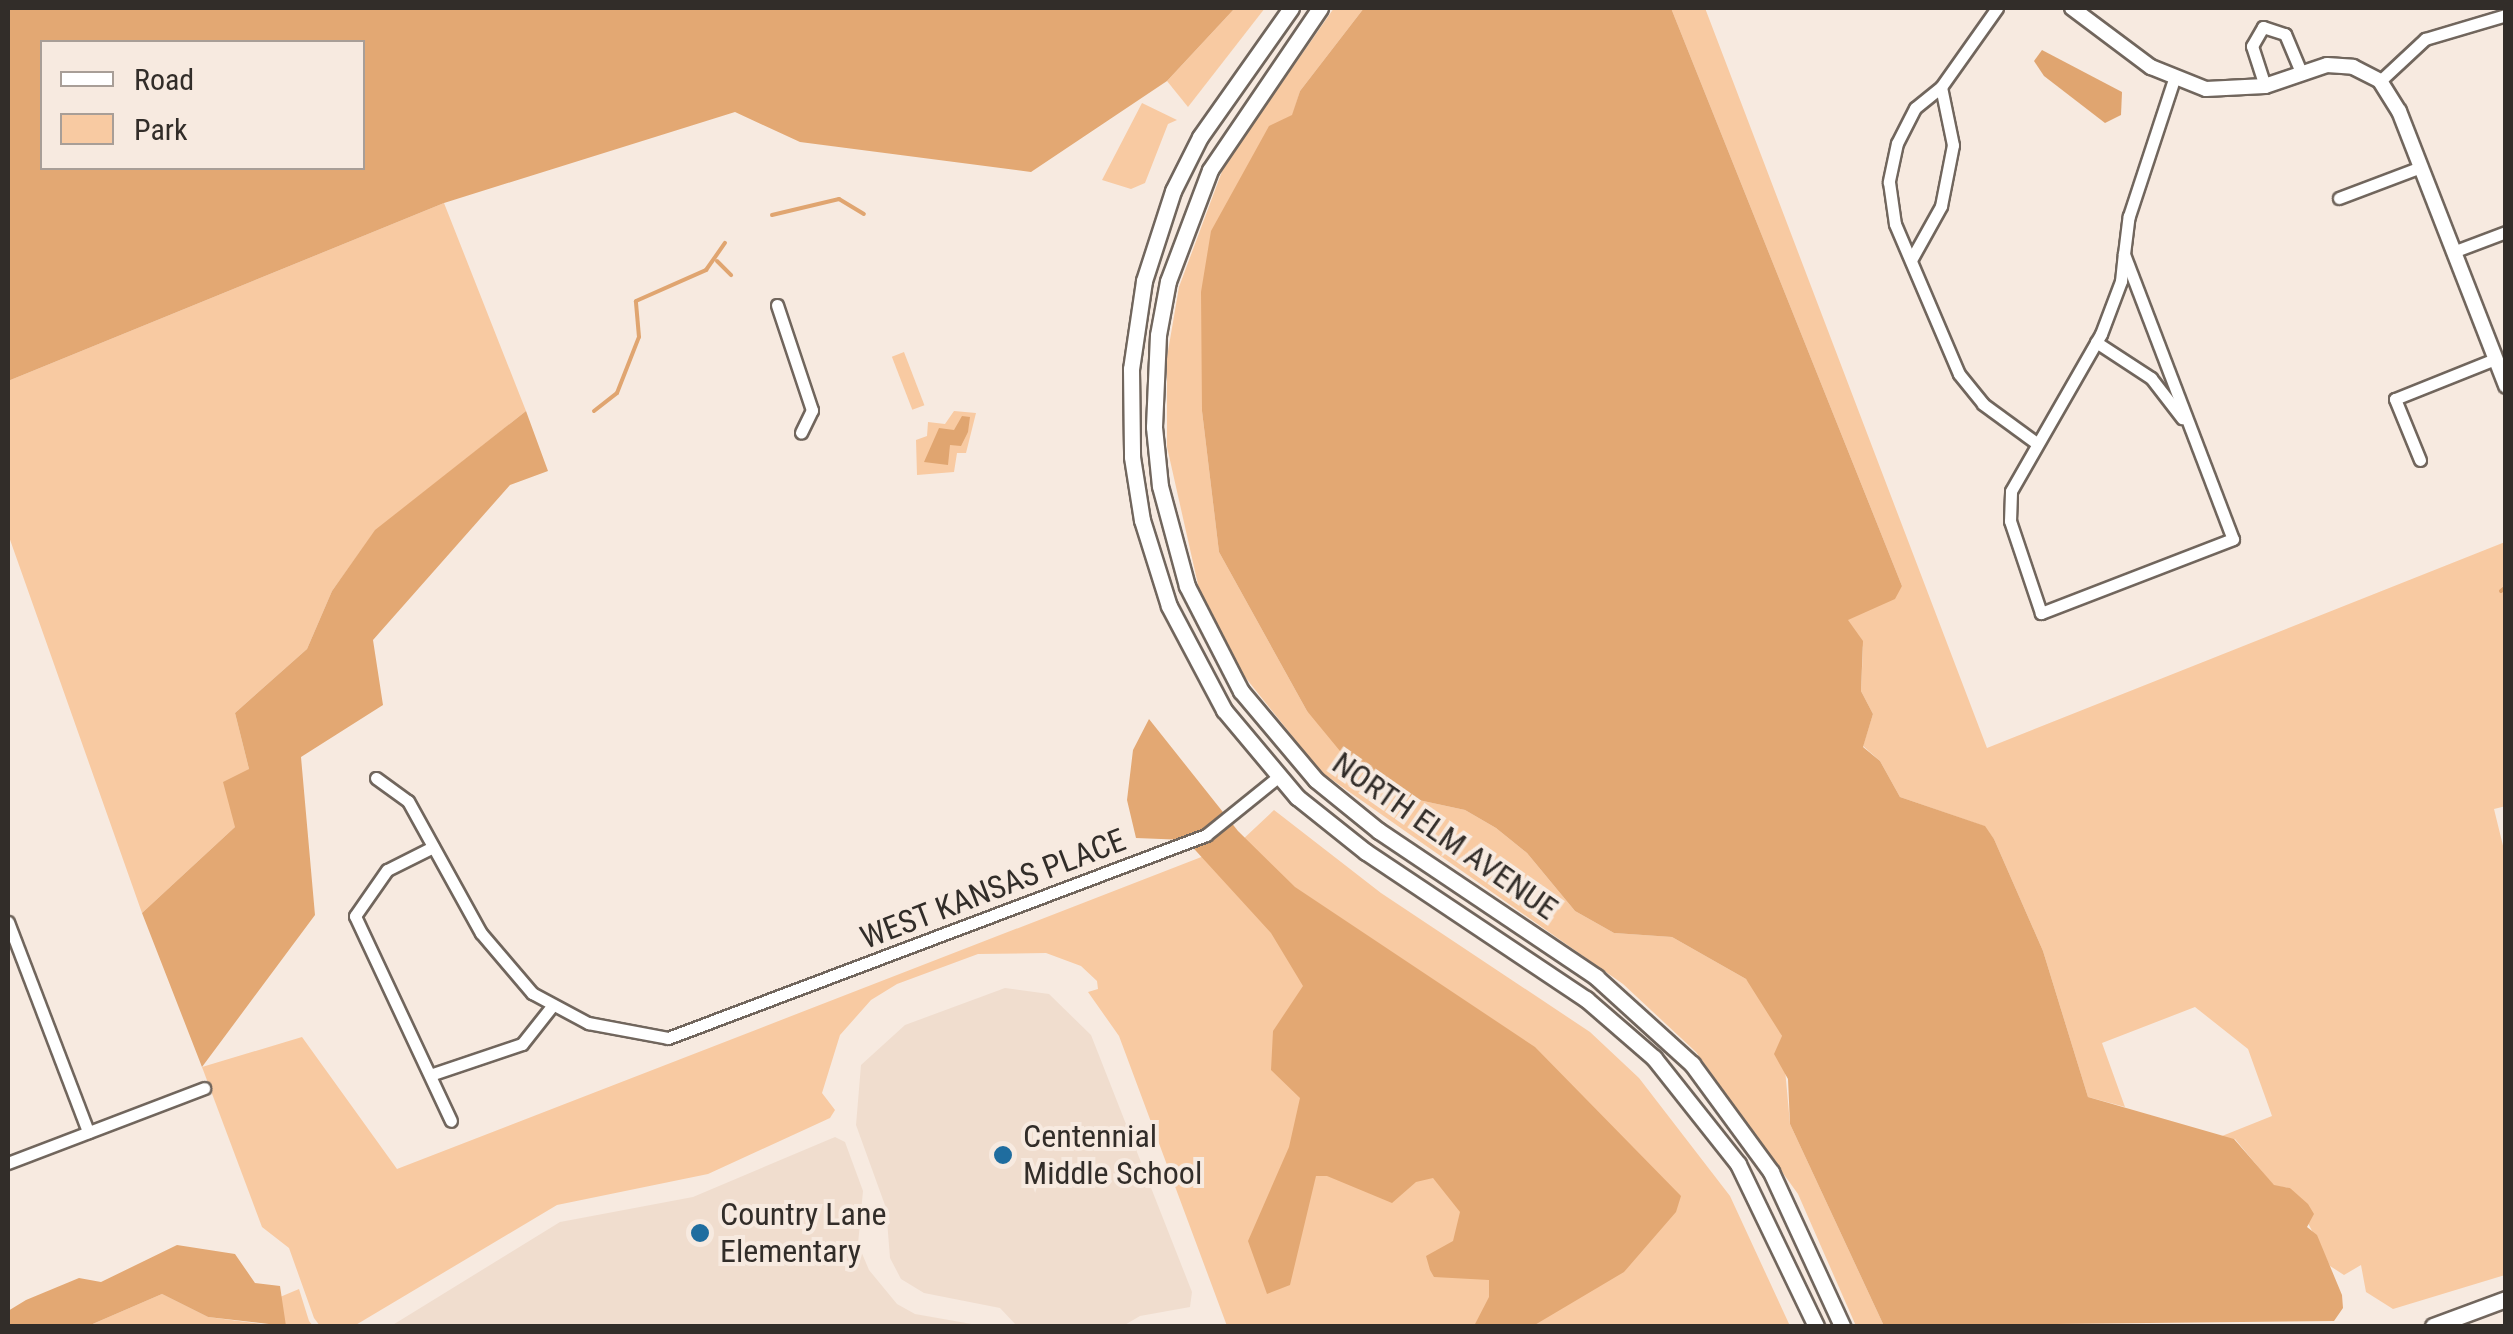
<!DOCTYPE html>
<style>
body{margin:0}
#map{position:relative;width:2513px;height:1334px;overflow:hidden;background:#f7eae0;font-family:"Roboto Condensed",sans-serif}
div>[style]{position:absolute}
.built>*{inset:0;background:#f0ddce}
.green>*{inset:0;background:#f8caa2;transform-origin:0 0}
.forest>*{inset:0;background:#e3a873}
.water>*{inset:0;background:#e0a570}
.stream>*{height:4px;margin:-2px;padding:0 2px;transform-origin:2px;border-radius:2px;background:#e0a570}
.roads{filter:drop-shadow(2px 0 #71665d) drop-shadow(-2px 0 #71665d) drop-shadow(0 2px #71665d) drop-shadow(0 -2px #71665d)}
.minor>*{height:11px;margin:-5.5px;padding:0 5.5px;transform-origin:5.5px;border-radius:5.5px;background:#fff}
.tertiary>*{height:14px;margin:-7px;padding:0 7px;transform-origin:7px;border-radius:7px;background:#fff}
.secondary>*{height:15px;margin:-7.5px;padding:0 7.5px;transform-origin:7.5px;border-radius:7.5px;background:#fff}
.dots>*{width:28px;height:28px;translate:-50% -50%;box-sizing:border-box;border:5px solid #f7eae0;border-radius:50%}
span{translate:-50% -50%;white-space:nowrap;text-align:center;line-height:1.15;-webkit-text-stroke:8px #f7eae0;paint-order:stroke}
.street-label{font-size:32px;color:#322d29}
.poi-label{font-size:32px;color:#322d29}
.left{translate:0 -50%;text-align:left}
.frame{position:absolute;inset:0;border:10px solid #322d29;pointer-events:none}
.legend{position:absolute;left:40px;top:40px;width:325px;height:130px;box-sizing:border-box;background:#f7eae0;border:2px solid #a89e97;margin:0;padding:12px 18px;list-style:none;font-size:30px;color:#322d29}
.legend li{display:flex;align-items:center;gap:20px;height:50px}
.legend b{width:50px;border:2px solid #a89e97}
</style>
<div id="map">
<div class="built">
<i style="clip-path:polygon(1005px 988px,1049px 994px,1091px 1035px,1192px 1292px,1190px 1307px,1140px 1316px,1123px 1326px,1017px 1326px,1000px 1308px,924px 1293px,901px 1279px,890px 1258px,886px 1208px,856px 1125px,861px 1065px,905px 1025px)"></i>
<i style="clip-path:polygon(835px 1137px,845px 1142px,863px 1191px,858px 1244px,869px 1270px,897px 1304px,915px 1314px,983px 1326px,391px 1326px,560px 1222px,693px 1197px)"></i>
</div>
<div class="green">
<i style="clip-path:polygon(1235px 8px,1265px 8px,1188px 107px,1167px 81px)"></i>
<i style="clip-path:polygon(1334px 8px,1364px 8px,1300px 91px,1202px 411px,1219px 552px,1307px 711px,1414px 799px,1465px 810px,1496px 828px,1527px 853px,1575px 911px,1614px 933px,1672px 937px,1746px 979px,1763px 998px,1782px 1036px,1790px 1124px,1884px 1326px,1856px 1326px,1798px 1194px,1696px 1052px,1623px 984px,1321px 772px,1237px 667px,1199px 589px,1167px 447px,1167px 357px,1179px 287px,1224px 166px)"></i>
<i style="clip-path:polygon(1671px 8px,1705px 8px,1987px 748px,2505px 542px,2506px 806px,2494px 809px,2506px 858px,2505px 1275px,2393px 1309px,2366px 1292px,2361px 1265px,2344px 1275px,2330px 1266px,2290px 1188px,2274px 1186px,2235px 1139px,2217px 1138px,2272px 1116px,2248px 1049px,2195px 1007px,2102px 1043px,2125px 1107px,2088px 1097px,2043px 951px,1994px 839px,1984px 826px,1900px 797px,1880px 761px,1863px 746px,1873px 714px,1861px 691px,1863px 647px,1847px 619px,1902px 586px)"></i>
<i style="clip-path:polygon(1142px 103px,1177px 120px,1168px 124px,1145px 183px,1131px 189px,1102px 180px)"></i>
<i style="clip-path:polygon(444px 203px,526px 411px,375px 531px,332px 591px,307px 649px,235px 713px,249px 769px,235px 827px,142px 913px,8px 534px,8px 381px)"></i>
<i style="left:904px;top:352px;width:57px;height:13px;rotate:69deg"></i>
<i style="clip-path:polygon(954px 411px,976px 413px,966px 453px,957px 453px,954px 472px,917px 475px,916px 440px,927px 436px,928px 422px,945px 424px)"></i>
<i style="clip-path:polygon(1274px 810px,1381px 893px,1590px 1032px,1639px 1078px,1730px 1196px,1790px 1326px,1227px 1326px,1119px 1036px,1088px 992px,1098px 989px,1097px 981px,1081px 966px,1046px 953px,978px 954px,897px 984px,871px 1000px,840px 1035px,822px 1093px,835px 1110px,830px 1118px,708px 1174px,557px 1205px,354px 1326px,320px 1326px,314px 1318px,289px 1248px,262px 1227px,202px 1067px,302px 1037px,397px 1169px,1240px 842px)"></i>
<i style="clip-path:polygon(299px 1289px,309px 1321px,313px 1326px,286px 1326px,282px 1318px,280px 1297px)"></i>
<i style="clip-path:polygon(162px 1294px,208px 1317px,277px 1326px,88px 1326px)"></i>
</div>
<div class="forest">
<i style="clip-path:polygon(evenodd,8px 8px,1235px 8px,1167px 81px,1031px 172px,800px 142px,735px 112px,444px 203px,8px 381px,8px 8px,42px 42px,362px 42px,362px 168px,42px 168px,42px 42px)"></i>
<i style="clip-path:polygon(1364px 8px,1671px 8px,1902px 586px,1895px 599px,1848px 620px,1863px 641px,1861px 691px,1873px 714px,1863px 747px,1880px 761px,1900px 797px,1985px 826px,1994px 839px,2043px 951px,2088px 1097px,2234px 1139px,2274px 1185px,2290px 1188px,2308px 1204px,2314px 1214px,2307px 1227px,2317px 1235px,2342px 1295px,2343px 1308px,2334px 1321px,1884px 1326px,1790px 1124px,1788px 1079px,1774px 1054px,1782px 1036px,1746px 979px,1672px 937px,1614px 933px,1575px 911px,1527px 853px,1496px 828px,1465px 810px,1414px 799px,1354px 768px,1307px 711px,1219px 552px,1202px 411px,1201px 292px,1211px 231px,1269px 126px,1292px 115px,1300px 91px)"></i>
<i style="clip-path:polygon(526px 411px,548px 471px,510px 485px,373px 640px,383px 705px,301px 757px,315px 915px,202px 1067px,142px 913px,235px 827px,223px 782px,249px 769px,235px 713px,307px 649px,332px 591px,375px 530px)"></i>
<i style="clip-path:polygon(1149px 719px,1238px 831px,1295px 887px,1535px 1047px,1681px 1196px,1676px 1212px,1624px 1272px,1533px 1326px,1474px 1326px,1489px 1297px,1489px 1280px,1434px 1277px,1430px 1270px,1426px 1256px,1453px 1241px,1460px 1212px,1433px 1178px,1416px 1182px,1392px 1203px,1327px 1176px,1316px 1176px,1290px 1285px,1267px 1294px,1248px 1241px,1289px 1147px,1300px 1098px,1271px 1070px,1273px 1031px,1303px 986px,1271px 933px,1186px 840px,1136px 838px,1127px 800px,1133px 750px)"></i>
<i style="clip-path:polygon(177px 1245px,235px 1254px,255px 1283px,280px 1286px,286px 1326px,208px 1317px,162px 1294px,88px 1326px,8px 1326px,8px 1311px,26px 1300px,79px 1278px,101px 1282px)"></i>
</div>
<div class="water">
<i style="clip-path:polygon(2042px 50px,2122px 92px,2121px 115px,2105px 123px,2044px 76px,2034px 61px)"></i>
<i style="clip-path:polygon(962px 416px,970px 417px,968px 432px,961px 446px,950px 445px,948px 465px,924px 462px,939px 428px,954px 430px)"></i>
</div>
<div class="stream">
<i style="left:772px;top:215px;width:69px;rotate:-13.4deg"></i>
<i style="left:839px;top:199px;width:29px;rotate:31deg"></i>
<i style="left:717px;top:261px;width:20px;rotate:45deg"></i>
<i style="left:594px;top:411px;width:29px;rotate:-38deg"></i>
<i style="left:617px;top:393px;width:60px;rotate:-68.6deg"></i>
<i style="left:639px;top:337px;width:36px;rotate:-95deg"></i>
<i style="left:636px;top:301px;width:77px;rotate:-23.9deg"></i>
<i style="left:706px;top:270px;width:33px;rotate:-55deg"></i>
<i style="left:2501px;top:591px;width:6px;rotate:-39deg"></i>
</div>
<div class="roads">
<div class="minor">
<i style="left:1997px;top:8px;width:97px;rotate:125.3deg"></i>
<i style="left:1941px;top:87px;width:33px;rotate:141deg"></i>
<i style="left:1915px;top:108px;width:39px;rotate:117deg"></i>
<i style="left:1897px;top:143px;width:40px;rotate:102deg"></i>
<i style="left:1889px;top:182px;width:42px;rotate:81.9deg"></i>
<i style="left:1895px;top:224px;width:163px;rotate:66.9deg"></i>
<i style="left:1959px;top:374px;width:38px;rotate:51deg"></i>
<i style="left:1983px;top:404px;width:64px;rotate:36.2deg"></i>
<i style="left:2380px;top:81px;width:62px;rotate:-43deg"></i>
<i style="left:2425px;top:39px;width:84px;rotate:-16.5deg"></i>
<i style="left:2265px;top:86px;width:42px;rotate:-108deg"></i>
<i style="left:2252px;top:46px;width:22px;rotate:-60deg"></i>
<i style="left:2263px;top:27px;width:23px;rotate:18deg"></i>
<i style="left:2285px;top:34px;width:41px;rotate:67.2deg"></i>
<i style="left:2339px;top:198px;width:88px;rotate:-20.7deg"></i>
<i style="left:2453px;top:252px;width:57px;rotate:-20.7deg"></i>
<i style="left:2124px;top:254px;width:305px;rotate:69.1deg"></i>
<i style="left:2233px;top:539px;width:206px;rotate:158.9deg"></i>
<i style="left:2041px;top:613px;width:97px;rotate:-108.6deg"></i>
<i style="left:2010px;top:521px;width:30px;rotate:-88deg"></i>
<i style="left:2011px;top:491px;width:181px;rotate:-60.2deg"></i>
<i style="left:2101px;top:334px;width:57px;rotate:-69.3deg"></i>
<i style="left:2121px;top:281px;width:27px;rotate:-84deg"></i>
<i style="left:2124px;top:254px;width:38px;rotate:-83deg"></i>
<i style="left:2129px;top:216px;width:144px;rotate:-71.8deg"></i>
<i style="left:1911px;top:260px;width:62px;rotate:-60.9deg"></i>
<i style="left:1941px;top:206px;width:62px;rotate:-78.9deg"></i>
<i style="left:1953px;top:145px;width:59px;rotate:-101.7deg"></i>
<i style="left:777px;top:305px;width:111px;rotate:71.6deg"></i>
<i style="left:812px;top:410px;width:25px;rotate:116deg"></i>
<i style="left:2096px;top:342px;width:66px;rotate:33.2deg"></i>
<i style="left:2151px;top:378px;width:51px;rotate:52.2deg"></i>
<i style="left:2420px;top:460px;width:66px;rotate:-112.3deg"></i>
<i style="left:2395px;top:399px;width:108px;rotate:-21.8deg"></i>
<i style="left:376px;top:778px;width:39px;rotate:36deg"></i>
<i style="left:408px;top:801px;width:151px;rotate:61.1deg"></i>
<i style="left:481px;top:933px;width:79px;rotate:49.6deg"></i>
<i style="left:532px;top:993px;width:64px;rotate:28.2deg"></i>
<i style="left:588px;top:1023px;width:81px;rotate:10.6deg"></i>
<i style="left:668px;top:1038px;width:575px;rotate:-20.67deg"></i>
<i style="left:1206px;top:835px;width:92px;rotate:-38.9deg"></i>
<i style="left:433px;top:847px;width:51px;rotate:153.4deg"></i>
<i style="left:387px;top:870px;width:56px;rotate:124.8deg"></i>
<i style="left:355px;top:916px;width:226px;rotate:64.9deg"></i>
<i style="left:8px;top:922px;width:225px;rotate:69.1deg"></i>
<i style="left:430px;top:1075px;width:97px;rotate:-18.6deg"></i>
<i style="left:522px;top:1044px;width:48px;rotate:-51.7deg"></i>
<i style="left:8px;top:1163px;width:210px;rotate:-20.9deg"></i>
</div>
<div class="tertiary">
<i style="left:2072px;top:8px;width:99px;rotate:36.8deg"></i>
<i style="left:2151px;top:67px;width:59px;rotate:21.8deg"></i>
<i style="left:2206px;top:89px;width:59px;rotate:-2.9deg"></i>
<i style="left:2265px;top:86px;width:65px;rotate:-18.7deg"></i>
<i style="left:2327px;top:65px;width:26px;rotate:4deg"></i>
<i style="left:2353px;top:67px;width:30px;rotate:27deg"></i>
<i style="left:2380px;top:81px;width:36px;rotate:58deg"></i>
<i style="left:2399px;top:111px;width:295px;rotate:68.7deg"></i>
</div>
<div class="secondary">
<i style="left:1291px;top:8px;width:158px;rotate:125.2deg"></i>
<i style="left:1200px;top:137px;width:60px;rotate:116.6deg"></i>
<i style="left:1173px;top:191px;width:95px;rotate:107.9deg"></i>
<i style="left:1144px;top:281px;width:89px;rotate:98.4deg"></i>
<i style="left:1131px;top:369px;width:88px;rotate:89.3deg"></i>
<i style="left:1132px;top:457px;width:64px;rotate:81deg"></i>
<i style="left:1142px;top:520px;width:90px;rotate:72.6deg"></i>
<i style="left:1169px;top:606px;width:118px;rotate:62.1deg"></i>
<i style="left:1224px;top:710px;width:114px;rotate:50deg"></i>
<i style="left:1297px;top:797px;width:88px;rotate:38.6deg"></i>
<i style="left:1366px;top:852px;width:265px;rotate:33.8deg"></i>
<i style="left:1586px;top:999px;width:90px;rotate:40.9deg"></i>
<i style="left:1654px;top:1058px;width:135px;rotate:51.6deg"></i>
<i style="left:1738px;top:1164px;width:180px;rotate:64.3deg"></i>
<i style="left:1320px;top:8px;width:196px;rotate:124.2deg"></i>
<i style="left:1210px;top:170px;width:119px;rotate:110.7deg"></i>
<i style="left:1168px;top:281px;width:55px;rotate:100.5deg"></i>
<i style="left:1158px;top:335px;width:92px;rotate:92.5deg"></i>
<i style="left:1154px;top:427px;width:59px;rotate:84.2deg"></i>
<i style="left:1160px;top:486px;width:104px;rotate:74.9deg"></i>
<i style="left:1187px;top:586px;width:118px;rotate:62.8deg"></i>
<i style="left:1241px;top:691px;width:116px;rotate:49.9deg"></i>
<i style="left:1316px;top:780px;width:81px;rotate:39deg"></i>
<i style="left:1379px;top:831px;width:262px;rotate:33.9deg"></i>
<i style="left:1596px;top:977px;width:130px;rotate:42.2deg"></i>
<i style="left:1692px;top:1064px;width:134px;rotate:53.8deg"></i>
<i style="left:1771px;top:1172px;width:170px;rotate:65.2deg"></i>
<i style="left:2433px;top:1326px;width:78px;rotate:-20.3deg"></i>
</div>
</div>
<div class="dots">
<i style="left:1003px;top:1155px;background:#1f6d9f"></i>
<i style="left:700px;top:1233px;background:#1f6d9f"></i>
</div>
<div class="street-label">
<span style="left:1445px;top:836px;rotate:35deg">NORTH ELM AVENUE</span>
<span style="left:993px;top:889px;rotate:-21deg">WEST KANSAS PLACE</span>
</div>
<div class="poi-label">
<span class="left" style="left:1023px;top:1155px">Centennial<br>Middle School</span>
<span class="left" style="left:720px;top:1233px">Country Lane<br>Elementary</span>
</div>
<div class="frame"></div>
<ul class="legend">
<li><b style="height:12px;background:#fff"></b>Road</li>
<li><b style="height:28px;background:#f8caa2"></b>Park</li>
</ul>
</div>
